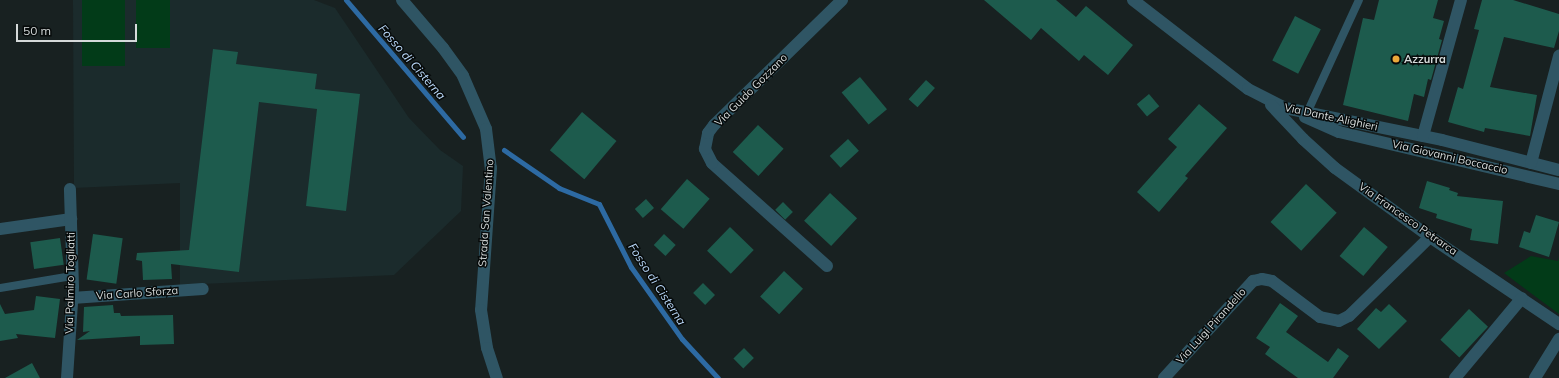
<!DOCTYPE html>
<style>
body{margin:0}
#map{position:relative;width:1559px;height:378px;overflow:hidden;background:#182121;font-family:Mulish,sans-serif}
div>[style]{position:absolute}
.built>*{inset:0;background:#1b2b2c}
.green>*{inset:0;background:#023b18;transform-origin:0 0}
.stream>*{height:5px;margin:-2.5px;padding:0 2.5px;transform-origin:2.5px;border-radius:2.5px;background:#2d6aa3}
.building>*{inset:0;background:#1d5b4d;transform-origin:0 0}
.lane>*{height:8px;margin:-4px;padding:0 4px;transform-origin:4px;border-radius:4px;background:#2f5564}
.street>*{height:12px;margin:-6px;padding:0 6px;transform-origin:6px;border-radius:6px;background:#2f5564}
.dots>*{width:11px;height:11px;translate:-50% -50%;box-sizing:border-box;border:2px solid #060a0a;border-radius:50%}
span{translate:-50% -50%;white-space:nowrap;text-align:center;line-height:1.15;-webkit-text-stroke:3px #060a0a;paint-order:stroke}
.poi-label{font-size:11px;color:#d5dada;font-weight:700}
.left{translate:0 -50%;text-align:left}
.street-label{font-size:11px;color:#d5dada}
.water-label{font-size:12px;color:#bad9fa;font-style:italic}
.scale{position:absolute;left:16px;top:24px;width:121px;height:18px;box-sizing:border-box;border:2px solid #d5dada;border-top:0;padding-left:5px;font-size:12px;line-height:14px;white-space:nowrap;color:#d5dada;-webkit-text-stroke:3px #060a0a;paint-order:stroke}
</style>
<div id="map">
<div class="built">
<i style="clip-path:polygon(73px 0,314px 0,335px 8px,409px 118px,440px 150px,463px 166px,461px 211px,394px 275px,180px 285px,180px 183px,74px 188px)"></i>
</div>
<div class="green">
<i style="left:82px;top:0;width:43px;height:66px"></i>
<i style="left:136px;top:0;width:34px;height:48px"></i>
<i style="clip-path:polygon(1531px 256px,1558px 261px,1559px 257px,1559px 314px,1504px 273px)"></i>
</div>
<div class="stream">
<i style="left:346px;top:0;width:180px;rotate:49.5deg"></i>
<i style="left:504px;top:150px;width:67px;rotate:34.6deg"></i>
<i style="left:559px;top:188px;width:43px;rotate:21.8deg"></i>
<i style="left:599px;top:204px;width:71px;rotate:63.1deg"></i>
<i style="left:631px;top:267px;width:88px;rotate:54.7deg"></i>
<i style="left:682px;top:339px;width:53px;rotate:47.3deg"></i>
</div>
<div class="building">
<i style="clip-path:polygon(984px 0,1056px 0,1076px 17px,1086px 6px,1133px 45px,1108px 75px,1084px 55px,1079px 61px,1041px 28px,1031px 40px)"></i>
<i style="clip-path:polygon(1379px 0,1438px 0,1433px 18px,1444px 21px,1439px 39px,1442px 40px,1431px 80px,1428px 79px,1424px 97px,1414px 94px,1408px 121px,1343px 105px,1363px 18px,1374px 20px)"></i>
<i style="clip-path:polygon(1482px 0,1513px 0,1559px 14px,1559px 31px,1554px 48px,1504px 37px,1490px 87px,1537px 95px,1530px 136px,1485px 128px,1484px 132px,1448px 122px,1458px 87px,1463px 89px,1479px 30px,1474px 29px)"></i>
<i style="left:1295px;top:16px;width:29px;height:50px;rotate:27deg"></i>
<i style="clip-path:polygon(213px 49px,238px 52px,236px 64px,317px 74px,315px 89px,360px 94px,346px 211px,306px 206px,317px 109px,259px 102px,239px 272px,171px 264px,172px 279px,143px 280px,142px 261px,136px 260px,137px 253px,189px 250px)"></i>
<i style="left:860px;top:77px;width:42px;height:24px;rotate:50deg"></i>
<i style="left:926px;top:80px;width:12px;height:26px;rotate:42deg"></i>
<i style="left:1149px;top:94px;width:16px;height:16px;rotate:50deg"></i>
<i style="clip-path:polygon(1199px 104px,1227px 128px,1185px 176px,1188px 178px,1159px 212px,1137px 192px,1177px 147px,1168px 139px)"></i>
<i style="left:582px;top:112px;width:45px;height:50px;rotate:40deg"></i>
<i style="left:758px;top:125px;width:35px;height:37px;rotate:43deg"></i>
<i style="left:848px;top:139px;width:16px;height:25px;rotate:47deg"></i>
<i style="left:687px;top:179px;width:30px;height:40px;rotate:41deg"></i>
<i style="clip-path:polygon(1427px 181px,1450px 188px,1449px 190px,1458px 193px,1457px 196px,1503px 201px,1498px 244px,1470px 240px,1472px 229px,1436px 218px,1437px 214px,1419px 208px)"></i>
<i style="left:1306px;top:184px;width:42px;height:52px;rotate:43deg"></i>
<i style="left:830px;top:193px;width:37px;height:38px;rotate:43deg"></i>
<i style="left:646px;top:199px;width:12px;height:15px;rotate:48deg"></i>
<i style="left:783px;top:202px;width:14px;height:11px;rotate:45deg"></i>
<i style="clip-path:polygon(1536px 215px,1559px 222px,1549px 257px,1519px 247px,1524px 231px,1530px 233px)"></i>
<i style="left:730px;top:227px;width:33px;height:33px;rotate:44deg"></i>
<i style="left:1364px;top:227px;width:31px;height:38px;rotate:40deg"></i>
<i style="left:93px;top:234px;width:30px;height:46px;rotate:8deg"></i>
<i style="left:664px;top:234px;width:16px;height:15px;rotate:43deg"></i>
<i style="left:60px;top:238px;width:27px;height:30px;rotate:82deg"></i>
<i style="left:784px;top:271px;width:26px;height:35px;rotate:43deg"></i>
<i style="left:703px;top:283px;width:17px;height:14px;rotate:45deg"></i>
<i style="clip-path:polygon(36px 296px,60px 299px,55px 338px,16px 334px,18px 338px,0 341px,0 304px,5px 314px,34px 310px)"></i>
<i style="clip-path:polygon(1280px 303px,1298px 316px,1286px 332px,1328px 362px,1338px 348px,1349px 356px,1333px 378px,1298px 378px,1265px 354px,1270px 347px,1256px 338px)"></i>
<i style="clip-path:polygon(1389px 304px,1407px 321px,1379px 349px,1357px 329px,1376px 308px,1381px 312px)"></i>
<i style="clip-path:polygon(113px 305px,114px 313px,120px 313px,121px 316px,173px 315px,174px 344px,140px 345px,140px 336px,77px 340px,90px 331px,83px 332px,84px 307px)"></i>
<i style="left:1469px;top:309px;width:26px;height:42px;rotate:43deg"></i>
<i style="left:744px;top:348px;width:14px;height:15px;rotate:45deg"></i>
<i style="clip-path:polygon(32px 363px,40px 378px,5px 378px)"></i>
</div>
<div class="lane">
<i style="left:1307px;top:113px;width:124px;rotate:-65.3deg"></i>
<i style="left:0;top:288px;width:73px;rotate:-9.5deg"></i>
</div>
<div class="street">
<i style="left:402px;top:0;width:63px;rotate:49.5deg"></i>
<i style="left:443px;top:48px;width:34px;rotate:54deg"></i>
<i style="left:463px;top:76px;width:58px;rotate:66.5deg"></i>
<i style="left:486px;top:129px;width:39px;rotate:83deg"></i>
<i style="left:491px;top:168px;width:142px;rotate:94deg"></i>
<i style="left:481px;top:310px;width:38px;rotate:81deg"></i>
<i style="left:487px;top:348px;width:32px;rotate:72deg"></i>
<i style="left:1133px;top:0;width:145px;rotate:37.7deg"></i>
<i style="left:1248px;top:89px;width:42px;rotate:27.2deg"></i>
<i style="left:1285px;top:108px;width:160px;rotate:11.5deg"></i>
<i style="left:1442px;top:140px;width:121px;rotate:14.4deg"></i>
<i style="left:1271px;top:105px;width:47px;rotate:46.7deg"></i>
<i style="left:1303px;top:139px;width:43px;rotate:42.2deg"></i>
<i style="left:1335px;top:168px;width:117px;rotate:36deg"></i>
<i style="left:1430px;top:237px;width:156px;rotate:34deg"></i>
<i style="left:1305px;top:117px;width:37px;rotate:24deg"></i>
<i style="left:1339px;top:132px;width:226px;rotate:13.3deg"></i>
<i style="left:1423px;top:136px;width:141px;rotate:-74.4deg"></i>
<i style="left:1531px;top:163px;width:111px;rotate:-75.3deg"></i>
<i style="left:0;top:229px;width:72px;rotate:-8deg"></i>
<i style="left:827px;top:266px;width:154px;rotate:-138.2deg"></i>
<i style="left:712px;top:163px;width:16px;rotate:-117deg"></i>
<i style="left:705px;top:149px;width:16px;rotate:-79deg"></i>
<i style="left:708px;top:133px;width:10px;rotate:-53deg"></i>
<i style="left:714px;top:125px;width:179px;rotate:-44.3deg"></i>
<i style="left:72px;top:298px;width:131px;rotate:-3.9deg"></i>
<i style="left:67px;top:378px;width:91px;rotate:-86.2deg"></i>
<i style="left:73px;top:287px;width:98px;rotate:-91.8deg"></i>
<i style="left:1164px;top:378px;width:132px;rotate:-47.5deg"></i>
<i style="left:1253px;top:281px;width:9px;rotate:-13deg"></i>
<i style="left:1262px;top:279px;width:10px;rotate:11deg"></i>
<i style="left:1272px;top:281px;width:60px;rotate:36.9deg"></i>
<i style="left:1320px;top:317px;width:19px;rotate:12deg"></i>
<i style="left:1339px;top:321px;width:11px;rotate:-27deg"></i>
<i style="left:1349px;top:316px;width:113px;rotate:-44.3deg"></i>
<i style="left:1455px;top:378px;width:104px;rotate:-50.1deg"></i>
<i style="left:1535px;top:378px;width:46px;rotate:-58.4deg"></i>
</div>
<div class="dots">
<i style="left:1396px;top:59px;background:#eba93a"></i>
</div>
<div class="poi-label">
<span class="left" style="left:1404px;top:59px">Azzurra</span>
</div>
<div class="street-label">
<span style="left:751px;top:90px;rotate:-45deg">Via Guido Gozzano</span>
<span style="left:1331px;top:117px;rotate:12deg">Via Dante Alighieri</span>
<span style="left:1450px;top:157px;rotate:13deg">Via Giovanni Boccaccio</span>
<span style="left:486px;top:213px;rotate:-86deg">Strada San Valentino</span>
<span style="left:1408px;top:219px;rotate:35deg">Via Francesco Petrarca</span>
<span style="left:70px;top:283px;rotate:-89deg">Via Palmiro Togliatti</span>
<span style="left:137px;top:293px;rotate:-4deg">Via Carlo Sforza</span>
<span style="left:1211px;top:326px;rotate:-48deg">Via Luigi Pirandello</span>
</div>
<div class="water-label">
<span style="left:412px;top:62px;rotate:49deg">Fosso di Cisterna</span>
<span style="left:657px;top:284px;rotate:57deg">Fosso di Cisterna</span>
</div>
<div class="scale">50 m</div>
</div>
